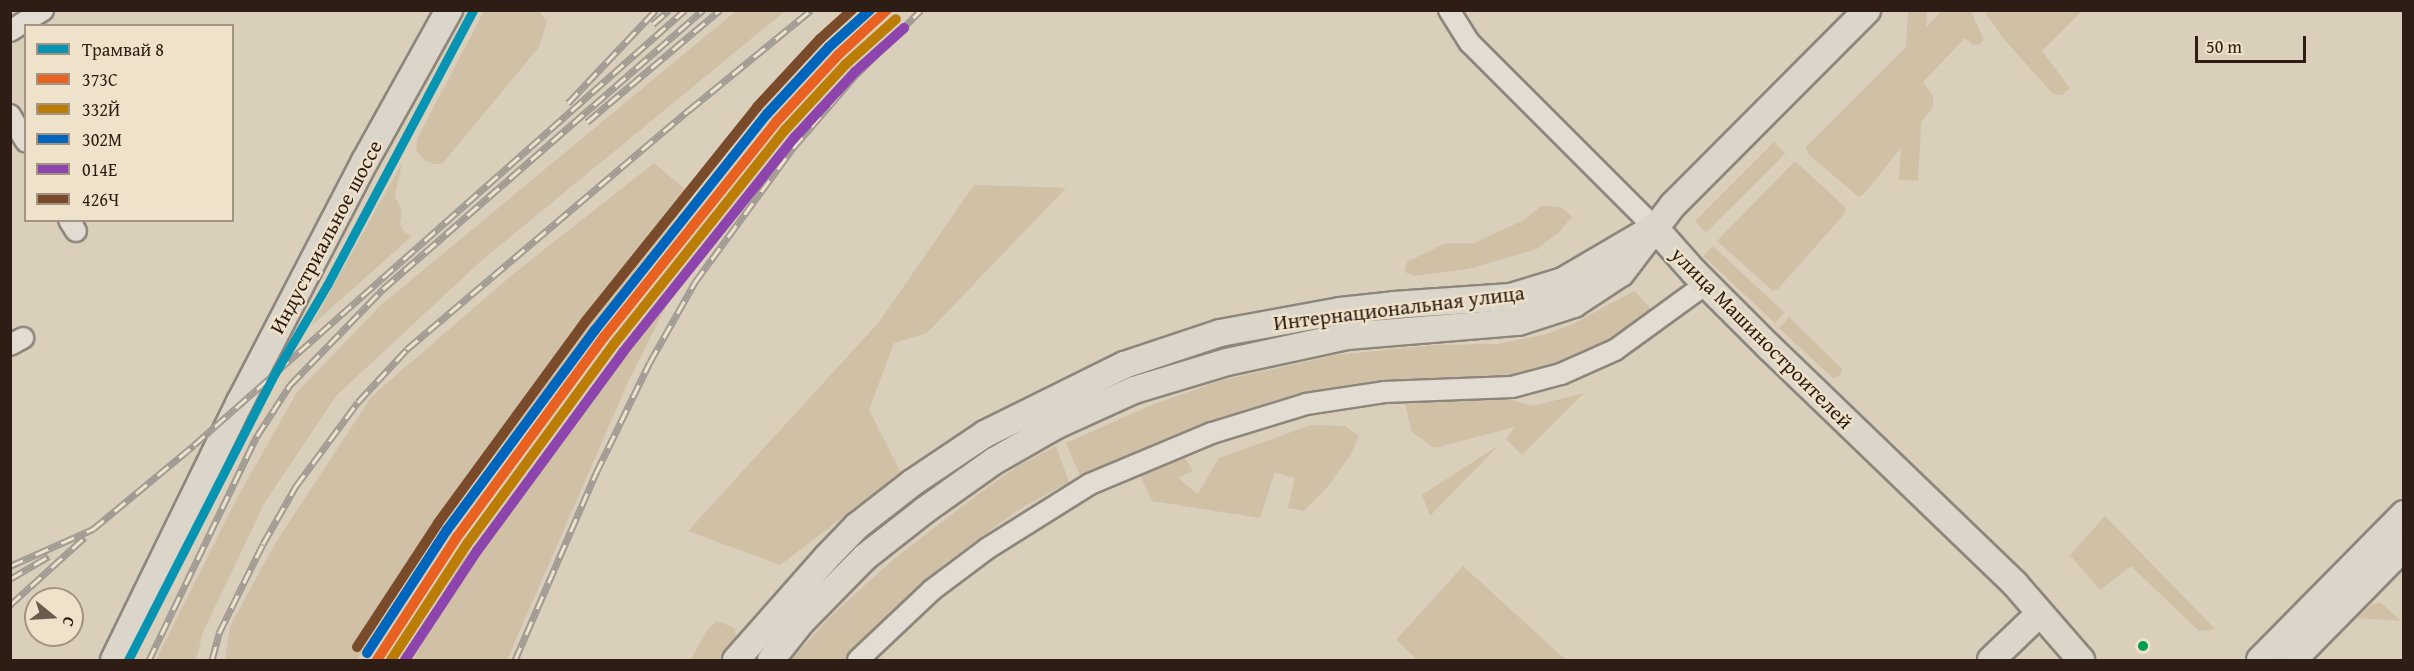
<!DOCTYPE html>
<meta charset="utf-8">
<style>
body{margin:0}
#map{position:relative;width:2414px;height:671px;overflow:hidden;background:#d9cfbb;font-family:"Gentium Book Plus",serif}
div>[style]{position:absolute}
.green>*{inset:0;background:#cfc0a6;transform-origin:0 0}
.roads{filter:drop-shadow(2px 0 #8e867b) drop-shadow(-2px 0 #8e867b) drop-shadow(0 2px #8e867b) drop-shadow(0 -2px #8e867b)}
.minor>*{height:20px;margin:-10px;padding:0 10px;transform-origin:10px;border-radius:10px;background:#e2dcd2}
.major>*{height:26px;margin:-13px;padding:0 13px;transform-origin:13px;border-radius:13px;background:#dcd6ca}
.rail>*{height:7px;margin-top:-3.5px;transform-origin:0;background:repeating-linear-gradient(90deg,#efe2ca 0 14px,#a29b93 0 28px);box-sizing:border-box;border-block:2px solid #a29b93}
.rail-1>*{height:10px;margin:-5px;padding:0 5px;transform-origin:5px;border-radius:5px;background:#e86121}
.rail-2>*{height:10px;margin:-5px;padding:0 5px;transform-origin:5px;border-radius:5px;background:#bb7d06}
.rail-3>*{height:10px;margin:-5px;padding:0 5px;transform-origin:5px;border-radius:5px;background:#0065bd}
.rail-4>*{height:10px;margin:-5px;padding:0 5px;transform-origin:5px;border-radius:5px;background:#8e44ad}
.rail-5>*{height:10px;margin:-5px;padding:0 5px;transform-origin:5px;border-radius:5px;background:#7a4b2a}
.tram-1>*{height:9px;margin:-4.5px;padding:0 4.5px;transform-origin:4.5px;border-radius:4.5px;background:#0794b2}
.dots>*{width:16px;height:16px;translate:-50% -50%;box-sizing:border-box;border:3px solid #efe2ca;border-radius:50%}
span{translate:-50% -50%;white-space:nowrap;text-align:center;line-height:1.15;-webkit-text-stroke:4.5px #efe2ca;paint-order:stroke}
.street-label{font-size:21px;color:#2e1d15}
.frame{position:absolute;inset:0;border:12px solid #2e1d15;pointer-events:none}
.legend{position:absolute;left:24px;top:24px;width:210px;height:198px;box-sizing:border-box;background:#efe2ca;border:2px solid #a29382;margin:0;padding:8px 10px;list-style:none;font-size:18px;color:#2e1d15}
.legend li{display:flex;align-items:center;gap:12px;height:30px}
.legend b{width:30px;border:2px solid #a29382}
.north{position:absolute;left:24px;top:587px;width:60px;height:60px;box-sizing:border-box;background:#efe2ca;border:2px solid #a29382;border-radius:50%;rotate:108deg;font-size:16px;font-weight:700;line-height:24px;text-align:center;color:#2e1d15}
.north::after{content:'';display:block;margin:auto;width:21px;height:27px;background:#6a5b4f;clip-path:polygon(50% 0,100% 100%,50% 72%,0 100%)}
.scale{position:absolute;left:2195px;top:36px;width:111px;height:27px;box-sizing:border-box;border:3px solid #2e1d15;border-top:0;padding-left:8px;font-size:18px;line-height:21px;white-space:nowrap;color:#2e1d15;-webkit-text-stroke:4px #efe2ca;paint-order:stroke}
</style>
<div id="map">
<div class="green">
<i style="left:1908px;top:10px;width:19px;height:170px;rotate:3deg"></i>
<i style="clip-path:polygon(484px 11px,538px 11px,547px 21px,539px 47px,442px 164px,434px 164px,424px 160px,416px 150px,418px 137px)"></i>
<i style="clip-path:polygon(736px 11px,785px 11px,481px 261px,336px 396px,265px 502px,203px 632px,196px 660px,156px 660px,235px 502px,297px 392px,381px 305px)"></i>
<i style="clip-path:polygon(1942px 11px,1971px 11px,1984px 40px,1980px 44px,1973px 45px,1965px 38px,1923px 82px,1933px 96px,1933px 107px,1865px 193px,1859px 197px,1809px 155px,1806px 147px)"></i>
<i style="clip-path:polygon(1984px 11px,2082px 11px,2042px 51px,2070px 88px,2062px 95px,2053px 94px,2003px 38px)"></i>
<i style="left:1774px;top:142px;width:16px;height:112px;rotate:45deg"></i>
<i style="clip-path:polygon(1795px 161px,1846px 208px,1845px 213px,1778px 289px,1773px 291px,1717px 241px)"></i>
<i style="clip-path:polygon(402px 163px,395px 196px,402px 211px,400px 225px,404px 232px,412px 236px,311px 326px)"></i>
<i style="clip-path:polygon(654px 163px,693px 196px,431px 538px,357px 660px,225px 660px,230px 626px,276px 542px,372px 396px,512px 275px)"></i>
<i style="clip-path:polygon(974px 185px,1066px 188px,927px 333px,894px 343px,869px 410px,901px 473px,780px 565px,688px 531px,879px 322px)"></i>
<i style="clip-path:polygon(1541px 206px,1561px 207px,1572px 217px,1559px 232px,1537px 249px,1468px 269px,1414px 276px,1405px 272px,1407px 262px,1446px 243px,1474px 243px,1524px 220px)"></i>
<i style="left:1713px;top:246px;width:98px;height:14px;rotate:43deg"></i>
<i style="clip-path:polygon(682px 275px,629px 380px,507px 660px,404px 660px,460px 564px)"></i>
<i style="clip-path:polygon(1634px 291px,1656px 314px,1632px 333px,1547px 372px,1489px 381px,1403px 385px,1082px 480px,1066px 443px,1149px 406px,1219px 381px,1336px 355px,1434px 345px,1497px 344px,1543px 335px,1573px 324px)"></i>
<i style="clip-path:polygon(1789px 317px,1842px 369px,1840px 376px,1833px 378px,1779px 328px)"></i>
<i style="clip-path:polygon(1584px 393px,1522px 455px,1506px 439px,1515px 427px,1434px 448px,1411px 431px,1405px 401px,1421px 395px,1447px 395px,1459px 401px,1498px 396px,1533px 406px)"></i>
<i style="clip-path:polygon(1311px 425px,1345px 426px,1359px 436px,1351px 454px,1329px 485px,1304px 511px,1288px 508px,1295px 478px,1275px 472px,1260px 518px,1152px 501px,1140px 475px,1185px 458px,1193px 471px,1178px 478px,1198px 494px,1219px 458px)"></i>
<i style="clip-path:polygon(1499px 445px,1430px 516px,1422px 495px)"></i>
<i style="clip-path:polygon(1056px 446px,1069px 482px,1018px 510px,943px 565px,843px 660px,791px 660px,831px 616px,895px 558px,973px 498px,1018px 466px)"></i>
<i style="clip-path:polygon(2105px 516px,2215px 629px,2199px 631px,2131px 566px,2100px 590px,2070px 555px)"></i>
<i style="clip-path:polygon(1463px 566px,1566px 660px,1418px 660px,1396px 640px)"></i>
<i style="clip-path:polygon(2381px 603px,2401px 621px,2357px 618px,2372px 604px)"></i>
<i style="clip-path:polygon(717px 621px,735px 628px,736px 640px,719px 660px,690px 660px,708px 629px)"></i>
</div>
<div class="roads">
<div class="minor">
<i style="left:1449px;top:10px;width:39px;rotate:58deg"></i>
<i style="left:1470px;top:43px;width:260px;rotate:45deg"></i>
<i style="left:10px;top:31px;width:39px;rotate:-32deg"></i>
<i style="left:10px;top:115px;width:31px;rotate:59deg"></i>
<i style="left:69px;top:220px;width:13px;rotate:58deg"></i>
<i style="left:10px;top:345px;width:15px;rotate:-28deg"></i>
<i style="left:858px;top:660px;width:102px;rotate:-43.4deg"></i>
<i style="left:932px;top:590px;width:70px;rotate:-36.9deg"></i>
<i style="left:988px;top:548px;width:120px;rotate:-32.1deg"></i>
<i style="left:1090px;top:484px;width:132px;rotate:-22.7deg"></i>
<i style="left:1212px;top:433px;width:98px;rotate:-17.1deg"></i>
<i style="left:1306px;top:404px;width:79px;rotate:-8.7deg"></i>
<i style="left:1384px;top:392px;width:128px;rotate:-2.2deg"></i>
<i style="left:1512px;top:387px;width:51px;rotate:-14.9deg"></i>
<i style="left:1561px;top:374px;width:59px;rotate:-24deg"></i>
<i style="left:1615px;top:350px;width:112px;rotate:-36deg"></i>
</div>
<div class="major">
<i style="left:1654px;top:227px;width:60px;rotate:48.4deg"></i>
<i style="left:1694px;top:272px;width:107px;rotate:45deg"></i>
<i style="left:1770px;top:348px;width:340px;rotate:43.9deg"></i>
<i style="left:2015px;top:584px;width:101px;rotate:49deg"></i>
<i style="left:114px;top:660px;width:287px;rotate:-64deg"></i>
<i style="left:240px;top:402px;width:271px;rotate:-62.6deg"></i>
<i style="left:365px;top:161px;width:173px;rotate:-60.9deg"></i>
<i style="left:736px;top:660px;width:137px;rotate:-48.5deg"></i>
<i style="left:827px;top:557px;width:43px;rotate:-45.9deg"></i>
<i style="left:857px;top:526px;width:70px;rotate:-38deg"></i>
<i style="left:912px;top:483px;width:88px;rotate:-33.9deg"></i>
<i style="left:985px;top:434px;width:155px;rotate:-26.4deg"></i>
<i style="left:1124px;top:365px;width:101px;rotate:-18.4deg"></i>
<i style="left:1220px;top:333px;width:122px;rotate:-10.4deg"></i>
<i style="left:1340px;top:311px;width:54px;rotate:-6.3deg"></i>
<i style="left:1394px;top:305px;width:117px;rotate:-3.9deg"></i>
<i style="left:1511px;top:297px;width:54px;rotate:-17.1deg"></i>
<i style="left:1563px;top:281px;width:93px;rotate:-30.4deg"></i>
<i style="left:771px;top:660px;width:48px;rotate:-51.7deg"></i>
<i style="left:801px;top:622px;width:91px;rotate:-45.4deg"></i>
<i style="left:865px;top:557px;width:76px;rotate:-38.1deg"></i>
<i style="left:925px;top:510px;width:85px;rotate:-35.4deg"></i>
<i style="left:994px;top:461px;width:70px;rotate:-29.8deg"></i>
<i style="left:1055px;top:426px;width:87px;rotate:-24.5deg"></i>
<i style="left:1134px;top:390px;width:97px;rotate:-16.8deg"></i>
<i style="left:1227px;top:362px;width:123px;rotate:-12.2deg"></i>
<i style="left:1347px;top:336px;width:172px;rotate:-4.7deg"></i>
<i style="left:1518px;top:322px;width:59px;rotate:-17.8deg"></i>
<i style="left:1574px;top:304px;width:56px;rotate:-33.4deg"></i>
<i style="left:1621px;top:273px;width:86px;rotate:-52.6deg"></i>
<i style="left:1673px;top:205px;width:275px;rotate:-45.1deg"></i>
<i style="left:1991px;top:660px;width:66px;rotate:-43.8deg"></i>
<i style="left:2260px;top:660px;width:205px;rotate:-45.4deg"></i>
<i style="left:2293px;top:660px;width:158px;rotate:-45.5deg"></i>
</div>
</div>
<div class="rail">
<i style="left:653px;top:24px;width:21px;rotate:-41deg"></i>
<i style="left:568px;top:103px;width:128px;rotate:-46.6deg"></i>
<i style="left:587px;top:122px;width:174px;rotate:-40.1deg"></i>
<i style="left:10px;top:566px;width:91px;rotate:-24deg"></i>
<i style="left:93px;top:529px;width:131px;rotate:-39.7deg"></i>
<i style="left:194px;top:445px;width:656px;rotate:-41.54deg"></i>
<i style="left:10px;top:579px;width:45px;rotate:-30.5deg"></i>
<i style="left:10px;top:605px;width:101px;rotate:-42.2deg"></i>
<i style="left:149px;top:660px;width:249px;rotate:-64.3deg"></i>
<i style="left:257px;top:436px;width:61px;rotate:-57.1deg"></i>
<i style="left:290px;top:385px;width:134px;rotate:-45.9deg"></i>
<i style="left:383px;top:289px;width:425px;rotate:-41.1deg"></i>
<i style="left:212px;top:660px;width:28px;rotate:-75deg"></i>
<i style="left:219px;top:633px;width:99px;rotate:-63.7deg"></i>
<i style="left:263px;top:544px;width:67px;rotate:-60.4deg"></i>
<i style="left:296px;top:486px;width:104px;rotate:-53.6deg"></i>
<i style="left:358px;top:402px;width:72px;rotate:-47.2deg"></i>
<i style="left:407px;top:349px;width:370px;rotate:-40.3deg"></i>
<i style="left:689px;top:110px;width:158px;rotate:-39.3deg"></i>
<i style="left:515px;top:660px;width:204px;rotate:-66.6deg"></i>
<i style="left:596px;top:473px;width:123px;rotate:-64.1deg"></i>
<i style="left:650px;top:362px;width:92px;rotate:-60.6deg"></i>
<i style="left:695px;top:282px;width:166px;rotate:-53.8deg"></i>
<i style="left:793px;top:148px;width:94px;rotate:-49.3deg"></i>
<i style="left:854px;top:77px;width:95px;rotate:-45deg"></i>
</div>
<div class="rail-1">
<i style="left:377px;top:660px;width:147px;rotate:-57deg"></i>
<i style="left:457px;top:537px;width:248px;rotate:-53.7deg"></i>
<i style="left:604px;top:337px;width:275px;rotate:-51.3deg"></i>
<i style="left:776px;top:122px;width:91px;rotate:-47.2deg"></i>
<i style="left:838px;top:55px;width:67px;rotate:-42.6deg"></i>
</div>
<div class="rail-2">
<i style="left:391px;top:660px;width:139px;rotate:-56.8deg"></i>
<i style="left:467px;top:544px;width:248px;rotate:-53.7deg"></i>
<i style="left:614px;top:344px;width:274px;rotate:-51.4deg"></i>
<i style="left:785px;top:130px;width:90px;rotate:-47.3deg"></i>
<i style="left:846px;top:64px;width:67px;rotate:-42deg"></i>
</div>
<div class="rail-3">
<i style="left:367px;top:653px;width:147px;rotate:-57deg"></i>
<i style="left:447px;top:530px;width:249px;rotate:-53.5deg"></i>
<i style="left:595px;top:330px;width:276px;rotate:-51.5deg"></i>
<i style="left:767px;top:114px;width:91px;rotate:-47.2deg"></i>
<i style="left:829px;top:47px;width:55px;rotate:-42.1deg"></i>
</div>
<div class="rail-4">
<i style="left:405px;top:660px;width:131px;rotate:-56.6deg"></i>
<i style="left:477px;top:551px;width:247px;rotate:-53.7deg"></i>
<i style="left:623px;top:352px;width:274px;rotate:-51.4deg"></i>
<i style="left:794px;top:138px;width:90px;rotate:-47.3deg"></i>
<i style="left:855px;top:72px;width:66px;rotate:-41.9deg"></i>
</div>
<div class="rail-5">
<i style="left:357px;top:647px;width:148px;rotate:-56.8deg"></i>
<i style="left:438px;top:523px;width:249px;rotate:-53.8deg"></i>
<i style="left:585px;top:322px;width:275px;rotate:-51.3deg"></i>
<i style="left:757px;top:107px;width:93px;rotate:-47.2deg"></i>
<i style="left:820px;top:39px;width:43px;rotate:-42.2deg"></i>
</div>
<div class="tram-1">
<i style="left:128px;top:660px;width:322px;rotate:-62.9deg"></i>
<i style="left:275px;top:373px;width:102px;rotate:-59.4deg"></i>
<i style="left:327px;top:285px;width:311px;rotate:-62deg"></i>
</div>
<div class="dots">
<i style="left:2143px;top:646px;background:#029f4e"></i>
</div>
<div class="street-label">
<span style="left:326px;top:237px;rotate:-62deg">Индустриальное шоссе</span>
<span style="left:1399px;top:308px;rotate:-7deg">Интернациональная улица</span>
<span style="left:1762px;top:338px;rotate:45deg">улица Машиностроителей</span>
</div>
<div class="frame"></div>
<ul class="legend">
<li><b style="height:8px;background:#0794b2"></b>Трамвай 8</li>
<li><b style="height:8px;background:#e86121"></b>373C</li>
<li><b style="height:8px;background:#bb7d06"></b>332Й</li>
<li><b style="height:8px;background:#0065bd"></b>302М</li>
<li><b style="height:8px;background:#8e44ad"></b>014Е</li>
<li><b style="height:8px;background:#7a4b2a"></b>426Ч</li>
</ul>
<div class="north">С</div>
<div class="scale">50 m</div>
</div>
